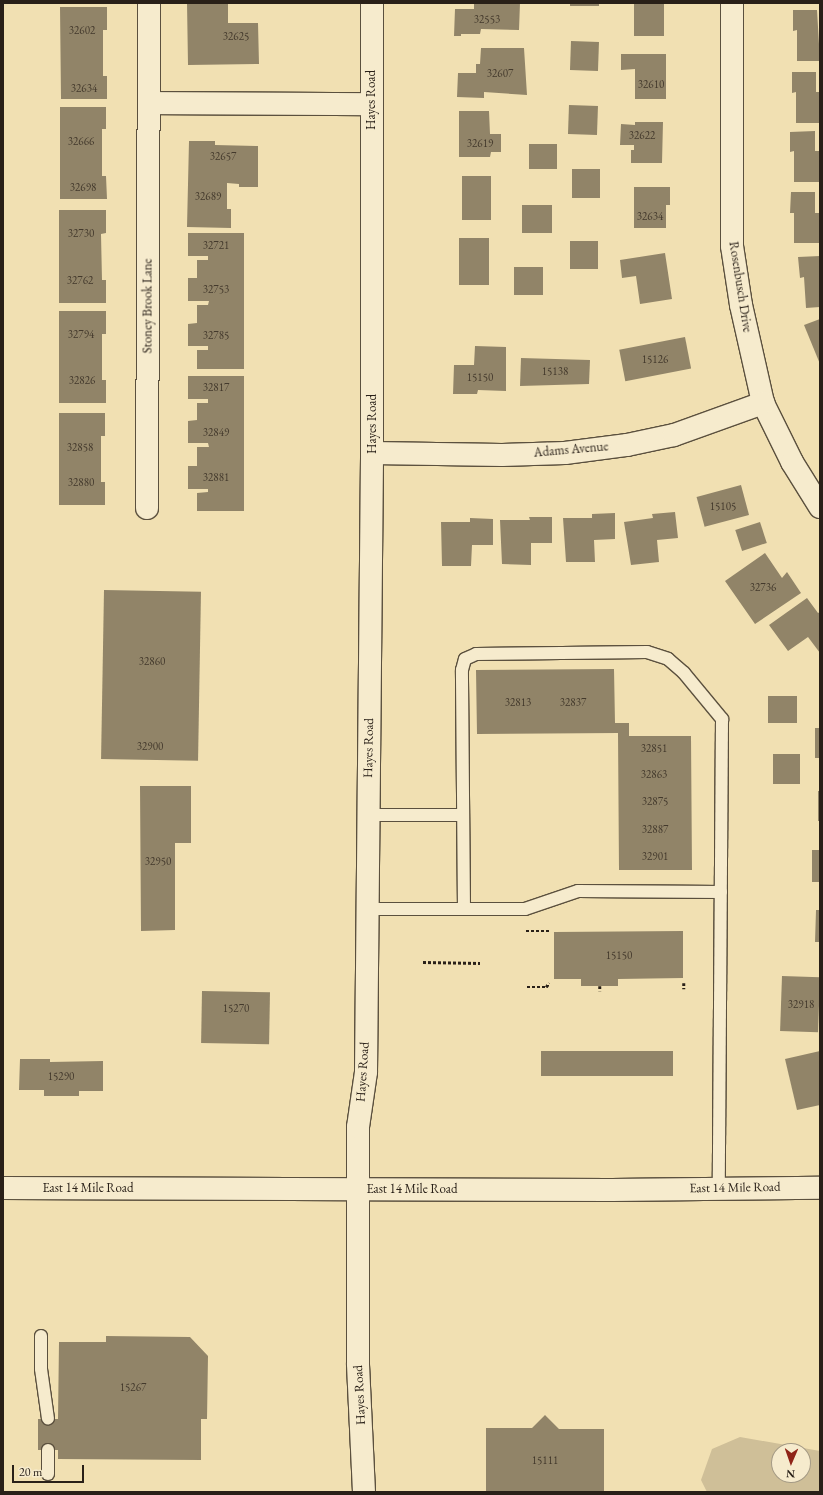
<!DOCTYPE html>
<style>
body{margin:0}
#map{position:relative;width:823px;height:1495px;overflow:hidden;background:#f1e0b2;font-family:"EB Garamond",serif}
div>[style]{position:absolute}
.green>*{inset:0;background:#cfbf98}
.building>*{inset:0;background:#918468;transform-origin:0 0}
.path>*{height:2.5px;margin-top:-1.25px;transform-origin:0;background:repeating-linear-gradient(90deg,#292018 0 3px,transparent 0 5px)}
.roads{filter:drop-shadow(1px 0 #5b503e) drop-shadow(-1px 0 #5b503e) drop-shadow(0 1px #5b503e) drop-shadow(0 -1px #5b503e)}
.lane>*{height:12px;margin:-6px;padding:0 6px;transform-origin:6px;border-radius:6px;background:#f6ebcd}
.street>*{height:22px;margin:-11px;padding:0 11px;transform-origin:11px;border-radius:11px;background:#f6ebcd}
.secondary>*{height:22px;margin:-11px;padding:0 11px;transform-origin:11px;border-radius:11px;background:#f6ebcd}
span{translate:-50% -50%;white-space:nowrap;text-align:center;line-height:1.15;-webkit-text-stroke:4px #f6ebcd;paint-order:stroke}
.number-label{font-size:11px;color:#43392c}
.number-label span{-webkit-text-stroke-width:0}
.street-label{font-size:13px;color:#292018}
.frame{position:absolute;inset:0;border:4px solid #292018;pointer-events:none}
.north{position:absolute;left:771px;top:1443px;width:40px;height:40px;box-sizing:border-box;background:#f6ebcd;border:1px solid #a49a85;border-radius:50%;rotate:182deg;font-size:11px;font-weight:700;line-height:16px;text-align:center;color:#292018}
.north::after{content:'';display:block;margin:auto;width:14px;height:18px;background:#8f2418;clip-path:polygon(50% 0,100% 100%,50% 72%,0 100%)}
.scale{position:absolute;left:12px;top:1465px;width:72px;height:18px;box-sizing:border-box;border:2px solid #292018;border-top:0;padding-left:5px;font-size:12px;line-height:14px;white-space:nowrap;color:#292018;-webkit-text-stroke:3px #f6ebcd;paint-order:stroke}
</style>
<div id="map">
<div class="green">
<i style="clip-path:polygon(evenodd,740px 1437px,820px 1451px,820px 1492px,707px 1492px,701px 1480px,712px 1449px,740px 1437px,779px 1451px,803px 1451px,803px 1475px,779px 1475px,779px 1451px)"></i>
</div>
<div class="building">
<i style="clip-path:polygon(187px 3px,228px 3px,228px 23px,258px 23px,259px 64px,188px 65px)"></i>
<i style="clip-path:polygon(474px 3px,520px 3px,519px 30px,481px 29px,480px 34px,461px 34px,461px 36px,454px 36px,455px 9px,474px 9px)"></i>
<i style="left:570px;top:3px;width:29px;height:3px"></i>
<i style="left:634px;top:3px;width:30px;height:33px"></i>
<i style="clip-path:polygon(60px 7px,107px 7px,107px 30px,103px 30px,103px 76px,107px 76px,107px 99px,61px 99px)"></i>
<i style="clip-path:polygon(793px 10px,817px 10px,820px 61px,797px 61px,797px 30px,793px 31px)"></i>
<i style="left:571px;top:41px;width:28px;height:29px;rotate:2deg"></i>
<i style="clip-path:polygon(481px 48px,524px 48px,527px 95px,484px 92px,484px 98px,457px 97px,458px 73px,476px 73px,476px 64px,480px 64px)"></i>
<i style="clip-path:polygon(621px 54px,666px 54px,666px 99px,635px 99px,635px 69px,621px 70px)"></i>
<i style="clip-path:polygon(792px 72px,816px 72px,816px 92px,820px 92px,820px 123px,796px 123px,796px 92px,792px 93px)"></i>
<i style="left:569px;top:105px;width:29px;height:29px;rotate:2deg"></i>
<i style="clip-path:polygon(60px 107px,106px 107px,106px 129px,102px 129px,102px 176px,106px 176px,107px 199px,60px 199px)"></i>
<i style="clip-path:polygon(459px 111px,489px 111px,490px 134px,501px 134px,501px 152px,491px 152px,490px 157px,459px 157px)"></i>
<i style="clip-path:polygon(635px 122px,663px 122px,662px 163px,631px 163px,631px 150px,634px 150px,634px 145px,620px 145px,621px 124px,635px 125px)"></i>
<i style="clip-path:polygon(815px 131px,815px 151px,820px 151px,820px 182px,794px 182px,794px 151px,790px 152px,790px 132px)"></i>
<i style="clip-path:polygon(189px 141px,215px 141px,215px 145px,258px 146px,258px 187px,239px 187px,239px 184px,227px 183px,227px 209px,231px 209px,231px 228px,187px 227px)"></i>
<i style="left:529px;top:144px;width:28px;height:25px"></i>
<i style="left:572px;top:169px;width:28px;height:29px"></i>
<i style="left:462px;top:176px;width:29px;height:44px"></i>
<i style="clip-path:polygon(634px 187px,670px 187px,670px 205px,666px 205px,666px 228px,634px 228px)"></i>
<i style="clip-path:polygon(791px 192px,815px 192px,815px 213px,820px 213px,820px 243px,794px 243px,794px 213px,790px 213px)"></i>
<i style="left:522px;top:205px;width:30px;height:28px"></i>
<i style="clip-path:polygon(59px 210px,106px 210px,106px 233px,101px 234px,102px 280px,106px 280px,106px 303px,59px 303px)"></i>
<i style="clip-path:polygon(188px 233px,244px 233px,244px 369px,197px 369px,197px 350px,208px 350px,208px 346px,188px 346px,188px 324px,197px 323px,197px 305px,208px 305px,209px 301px,188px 301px,188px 278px,197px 278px,197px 260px,208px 260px,208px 256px,188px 256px)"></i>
<i style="left:459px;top:238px;width:30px;height:47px"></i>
<i style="left:570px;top:241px;width:28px;height:28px"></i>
<i style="clip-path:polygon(665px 253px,672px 299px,640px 304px,636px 276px,622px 278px,620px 260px)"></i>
<i style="clip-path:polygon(820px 256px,820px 307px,806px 308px,804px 277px,800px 278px,798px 257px)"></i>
<i style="left:514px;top:267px;width:29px;height:28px"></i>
<i style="clip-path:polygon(59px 311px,106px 311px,106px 334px,102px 334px,102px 380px,106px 380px,106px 403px,59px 403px)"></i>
<i style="clip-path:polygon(820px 319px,820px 364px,804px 325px)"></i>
<i style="left:685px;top:337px;width:32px;height:67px;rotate:79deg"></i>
<i style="clip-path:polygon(475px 346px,506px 347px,506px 391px,478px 390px,477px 394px,453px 394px,454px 365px,474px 365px)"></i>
<i style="clip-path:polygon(521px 358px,590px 360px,589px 384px,520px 386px)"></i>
<i style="clip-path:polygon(188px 376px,244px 376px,244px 511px,197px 511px,197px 493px,208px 492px,208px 489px,188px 489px,188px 466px,197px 466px,197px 447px,209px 447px,208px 443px,188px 443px,188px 421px,197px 420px,197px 403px,208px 403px,208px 399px,188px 399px)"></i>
<i style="clip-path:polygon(59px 413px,105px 413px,105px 436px,101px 436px,101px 482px,105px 482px,105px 505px,59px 505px)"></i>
<i style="left:741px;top:485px;width:31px;height:46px;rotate:75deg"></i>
<i style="clip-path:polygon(675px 512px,678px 538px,657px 540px,659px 562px,631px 565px,624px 522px,653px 518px,652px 514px)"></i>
<i style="clip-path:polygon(615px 513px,615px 539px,594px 540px,595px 562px,566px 562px,563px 518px,592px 518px,592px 514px)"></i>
<i style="clip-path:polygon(529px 517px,552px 517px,552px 543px,531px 543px,531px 565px,502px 564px,500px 520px,530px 520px)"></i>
<i style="clip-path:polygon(470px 518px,493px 519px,493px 545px,472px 545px,471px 566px,442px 566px,441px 522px,470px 522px)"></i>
<i style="left:760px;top:522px;width:22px;height:26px;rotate:72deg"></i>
<i style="clip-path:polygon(765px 553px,782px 578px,787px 572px,801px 593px,755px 624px,725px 581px)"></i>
<i style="left:104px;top:590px;width:97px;height:169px;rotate:1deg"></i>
<i style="clip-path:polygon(807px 598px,818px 613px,820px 612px,820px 653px,808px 637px,788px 651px,769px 625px)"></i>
<i style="clip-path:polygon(614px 669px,615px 723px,629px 723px,629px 736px,691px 736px,692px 870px,619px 870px,618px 733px,477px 734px,476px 670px)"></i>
<i style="left:768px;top:696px;width:29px;height:27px"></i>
<i style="left:815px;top:728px;width:5px;height:30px"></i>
<i style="left:773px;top:754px;width:27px;height:30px"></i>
<i style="clip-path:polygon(140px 786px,191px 786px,191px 843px,175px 843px,175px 930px,141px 931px)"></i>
<i style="left:818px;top:791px;width:2px;height:30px"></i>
<i style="left:812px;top:850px;width:8px;height:32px"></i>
<i style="clip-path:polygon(816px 910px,820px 910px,820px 942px,815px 942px)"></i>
<i style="clip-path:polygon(683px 931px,683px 978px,618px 979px,618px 986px,581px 986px,581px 979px,554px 979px,554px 932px)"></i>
<i style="left:782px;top:976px;width:38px;height:55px;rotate:2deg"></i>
<i style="left:202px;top:991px;width:68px;height:52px;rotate:1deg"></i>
<i style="left:541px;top:1051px;width:132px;height:25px"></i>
<i style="clip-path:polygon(820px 1051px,820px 1105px,797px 1110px,785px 1059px)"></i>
<i style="clip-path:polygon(20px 1059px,50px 1059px,50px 1062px,103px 1061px,103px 1091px,79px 1091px,79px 1096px,44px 1096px,44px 1090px,19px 1090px)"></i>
<i style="clip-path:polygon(106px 1336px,190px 1337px,208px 1356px,207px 1419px,201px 1419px,201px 1460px,58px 1459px,58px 1450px,38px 1450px,38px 1419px,58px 1419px,59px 1342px,106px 1342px)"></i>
<i style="clip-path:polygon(545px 1415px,559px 1429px,604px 1429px,604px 1492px,486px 1492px,486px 1428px,532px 1428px)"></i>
</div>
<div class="path">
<i style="left:526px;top:931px;width:23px"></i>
<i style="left:423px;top:962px;width:57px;rotate:1deg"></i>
<i style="left:684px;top:983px;width:6px;rotate:90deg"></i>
<i style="left:600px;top:986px;width:5px;rotate:90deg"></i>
<i style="left:527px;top:987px;width:19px"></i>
<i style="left:546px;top:987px;width:5px;rotate:-53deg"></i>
</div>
<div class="roads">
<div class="lane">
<i style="left:368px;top:815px;width:95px"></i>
<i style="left:366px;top:909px;width:159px"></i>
<i style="left:525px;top:909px;width:56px;rotate:-18.8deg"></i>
<i style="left:578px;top:891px;width:143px;rotate:0.4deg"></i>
<i style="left:464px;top:909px;width:239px;rotate:-90.5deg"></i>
<i style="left:462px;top:670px;width:11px;rotate:-75deg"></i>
<i style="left:465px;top:659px;width:12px;rotate:-24deg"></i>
<i style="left:476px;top:654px;width:171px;rotate:-0.7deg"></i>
<i style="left:647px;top:652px;width:22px;rotate:18deg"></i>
<i style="left:668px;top:659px;width:21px;rotate:41deg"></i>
<i style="left:684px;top:673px;width:60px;rotate:50.4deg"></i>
<i style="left:722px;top:719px;width:469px;rotate:90.4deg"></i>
<i style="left:41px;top:1336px;width:33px;rotate:90deg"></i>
<i style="left:41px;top:1369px;width:50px;rotate:82deg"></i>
<i style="left:48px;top:1474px;width:24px;rotate:-90deg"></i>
</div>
<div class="street">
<i style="left:732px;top:3px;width:243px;rotate:90deg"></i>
<i style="left:732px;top:246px;width:60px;rotate:81.3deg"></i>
<i style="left:741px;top:305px;width:100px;rotate:77.3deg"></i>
<i style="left:763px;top:403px;width:66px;rotate:63.8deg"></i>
<i style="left:792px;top:462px;width:53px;rotate:58.1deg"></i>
<i style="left:149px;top:103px;width:222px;rotate:0.3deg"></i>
<i style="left:372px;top:453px;width:130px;rotate:0.9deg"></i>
<i style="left:502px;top:455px;width:63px;rotate:-1.8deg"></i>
<i style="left:565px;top:453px;width:63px;rotate:-7.4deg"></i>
<i style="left:627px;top:445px;width:48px;rotate:-12deg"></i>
<i style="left:674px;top:435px;width:95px;rotate:-19.8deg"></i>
<i style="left:147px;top:508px;width:505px;rotate:-89.77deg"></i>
</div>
<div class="secondary">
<i style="left:3px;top:1188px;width:609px;rotate:0.19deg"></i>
<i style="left:612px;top:1190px;width:208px;rotate:-0.6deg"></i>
<i style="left:364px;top:1492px;width:129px;rotate:-92.7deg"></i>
<i style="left:358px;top:1363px;width:236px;rotate:-90deg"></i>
<i style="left:358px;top:1127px;width:56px;rotate:-81.7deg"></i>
<i style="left:366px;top:1072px;width:619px;rotate:-89.44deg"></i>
<i style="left:372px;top:453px;width:450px;rotate:-90deg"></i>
</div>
</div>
<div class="number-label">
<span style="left:487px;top:19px">32553</span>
<span style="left:82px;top:30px">32602</span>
<span style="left:236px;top:36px">32625</span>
<span style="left:500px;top:73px">32607</span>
<span style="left:651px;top:84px">32610</span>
<span style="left:84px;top:88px">32634</span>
<span style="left:642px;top:135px">32622</span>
<span style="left:81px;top:141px">32666</span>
<span style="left:480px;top:143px">32619</span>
<span style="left:223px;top:156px">32657</span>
<span style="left:83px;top:187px">32698</span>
<span style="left:208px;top:196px">32689</span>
<span style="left:650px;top:216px">32634</span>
<span style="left:81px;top:233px">32730</span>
<span style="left:216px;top:245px">32721</span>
<span style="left:80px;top:280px">32762</span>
<span style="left:216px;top:289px">32753</span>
<span style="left:81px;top:334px">32794</span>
<span style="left:216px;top:335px">32785</span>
<span style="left:655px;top:359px">15126</span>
<span style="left:555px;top:371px">15138</span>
<span style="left:480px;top:377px">15150</span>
<span style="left:82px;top:380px">32826</span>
<span style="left:216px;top:387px">32817</span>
<span style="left:216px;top:432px">32849</span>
<span style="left:80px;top:447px">32858</span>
<span style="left:216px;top:477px">32881</span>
<span style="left:81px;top:482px">32880</span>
<span style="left:723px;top:506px">15105</span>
<span style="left:763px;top:587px">32736</span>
<span style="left:152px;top:661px">32860</span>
<span style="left:518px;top:702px">32813</span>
<span style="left:573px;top:702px">32837</span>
<span style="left:150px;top:746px">32900</span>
<span style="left:654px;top:748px">32851</span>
<span style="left:654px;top:774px">32863</span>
<span style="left:655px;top:801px">32875</span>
<span style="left:655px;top:829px">32887</span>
<span style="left:655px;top:856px">32901</span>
<span style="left:158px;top:861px">32950</span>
<span style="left:619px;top:955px">15150</span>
<span style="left:801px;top:1004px">32918</span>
<span style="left:236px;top:1008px">15270</span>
<span style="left:61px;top:1076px">15290</span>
<span style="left:133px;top:1387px">15267</span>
<span style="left:545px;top:1460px">15111</span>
</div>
<div class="street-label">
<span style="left:371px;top:100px;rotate:-90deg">Hayes Road</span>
<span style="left:740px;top:287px;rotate:81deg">Rosenbusch Drive</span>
<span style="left:148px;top:306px;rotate:-90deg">Stoney Brook Lane</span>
<span style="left:372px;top:424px;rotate:-90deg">Hayes Road</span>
<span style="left:571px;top:450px;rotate:-5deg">Adams Avenue</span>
<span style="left:369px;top:748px;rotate:-89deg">Hayes Road</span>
<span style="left:363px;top:1072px;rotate:-86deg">Hayes Road</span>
<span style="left:88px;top:1188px">East 14 Mile Road</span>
<span style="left:735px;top:1188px;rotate:-1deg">East 14 Mile Road</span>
<span style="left:412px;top:1189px">East 14 Mile Road</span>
<span style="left:360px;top:1395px;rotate:-93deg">Hayes Road</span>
</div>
<div class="frame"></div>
<div class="north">N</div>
<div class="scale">20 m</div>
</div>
